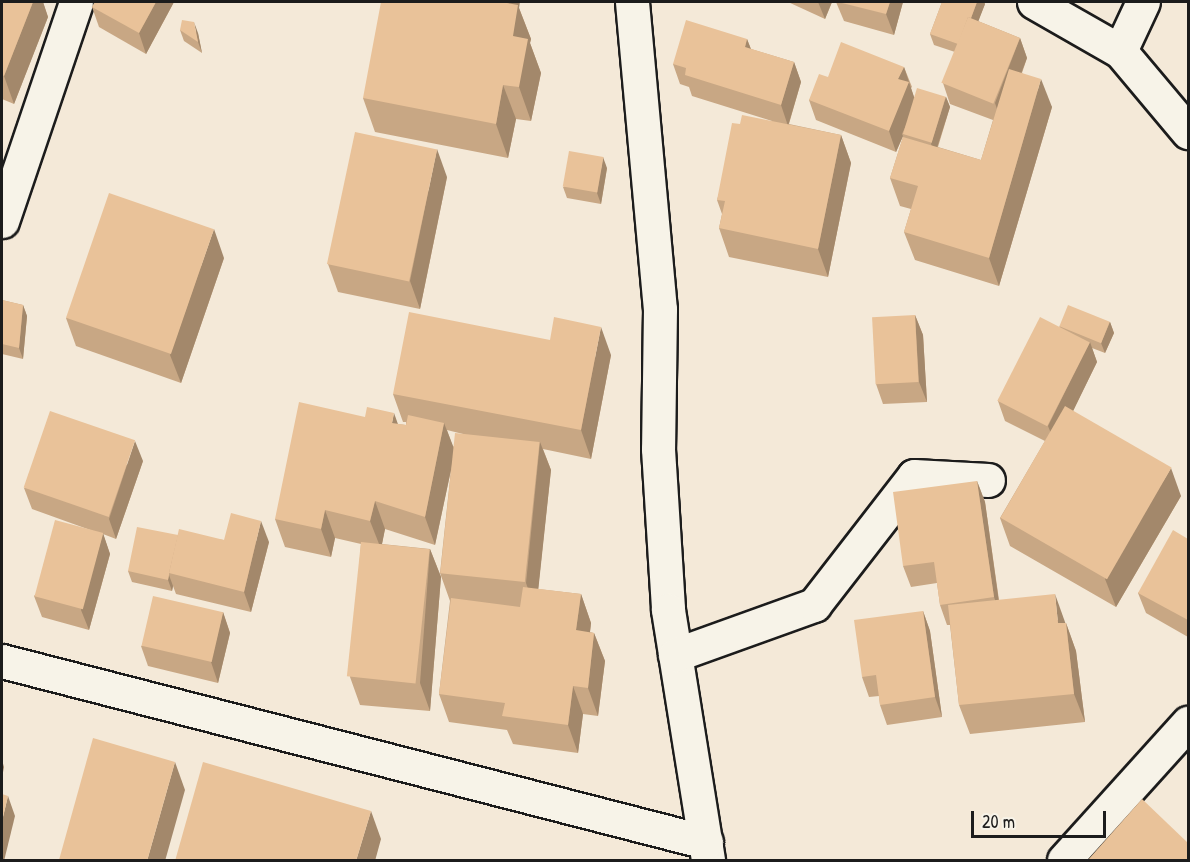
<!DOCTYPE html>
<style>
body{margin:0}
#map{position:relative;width:1190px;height:862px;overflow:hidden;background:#f4e9d8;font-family:"Patrick Hand",sans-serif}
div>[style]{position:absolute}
.roads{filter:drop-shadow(2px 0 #1c1c1c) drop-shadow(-2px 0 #1c1c1c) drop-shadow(0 2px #1c1c1c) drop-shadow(0 -2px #1c1c1c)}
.minor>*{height:33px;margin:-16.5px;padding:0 16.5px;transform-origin:16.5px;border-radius:16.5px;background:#f7f3e8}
.wall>*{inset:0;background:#c8a784}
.shaded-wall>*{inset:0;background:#a3886b}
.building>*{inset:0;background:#e9c299;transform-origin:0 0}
span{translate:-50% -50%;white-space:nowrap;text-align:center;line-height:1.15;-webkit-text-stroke:4.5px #f7f3e8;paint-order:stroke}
.frame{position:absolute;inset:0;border:3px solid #1c1c1c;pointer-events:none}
.scale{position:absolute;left:971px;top:811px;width:135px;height:27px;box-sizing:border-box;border:3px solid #1c1c1c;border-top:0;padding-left:8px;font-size:18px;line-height:21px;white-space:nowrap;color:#1c1c1c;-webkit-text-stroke:4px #f7f3e8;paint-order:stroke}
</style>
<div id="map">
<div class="roads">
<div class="minor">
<i style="left:632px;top:2px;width:308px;rotate:84.8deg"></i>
<i style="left:660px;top:309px;width:140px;rotate:90.8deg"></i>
<i style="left:658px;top:449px;width:161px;rotate:86.4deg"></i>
<i style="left:668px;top:610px;width:253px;rotate:80.9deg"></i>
<i style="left:1034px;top:2px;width:99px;rotate:29.7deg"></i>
<i style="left:1120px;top:51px;width:106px;rotate:50deg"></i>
<i style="left:1120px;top:51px;width:54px;rotate:-64.9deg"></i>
<i style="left:2px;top:221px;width:231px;rotate:-71.3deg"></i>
<i style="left:675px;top:655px;width:148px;rotate:-19.8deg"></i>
<i style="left:814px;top:605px;width:163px;rotate:-52.2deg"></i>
<i style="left:914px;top:476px;width:74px;rotate:3.1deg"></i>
<i style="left:2px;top:661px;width:727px;rotate:14.42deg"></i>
<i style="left:1064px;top:860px;width:185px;rotate:-47.9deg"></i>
</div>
</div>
<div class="wall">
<i style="clip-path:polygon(2px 2px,43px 2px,48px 17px,14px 104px,2px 99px)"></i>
<i style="clip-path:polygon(95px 2px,174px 2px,146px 54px,99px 27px,92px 7px)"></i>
<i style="clip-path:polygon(788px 2px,832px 2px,825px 19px)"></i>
<i style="clip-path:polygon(836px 2px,903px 2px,894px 35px,844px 21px)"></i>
<i style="clip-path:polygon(942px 2px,984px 2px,985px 4px,978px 21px,1020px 38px,1027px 58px,1022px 73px,1052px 107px,999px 286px,915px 260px,904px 232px,911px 209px,900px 206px,890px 178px,903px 137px,903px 136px,896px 152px,816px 120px,809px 100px,828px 77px,904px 67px,912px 87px,911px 88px,914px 97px,946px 97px,950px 107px,938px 147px,981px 160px,993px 120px,950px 104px,943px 83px,955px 52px,934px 45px,930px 34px)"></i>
<i style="clip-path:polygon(519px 8px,531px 39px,530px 43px,541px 73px,531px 121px,516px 119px,508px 158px,375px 132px,363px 98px)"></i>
<i style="clip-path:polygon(180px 30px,198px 33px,202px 53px,184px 41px)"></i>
<i style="clip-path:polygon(747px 39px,751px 49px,794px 62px,801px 82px,789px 124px,841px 135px,851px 163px,828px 277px,729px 257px,719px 228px,722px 214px,717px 200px,740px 124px,772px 121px,692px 96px,689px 87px,680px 84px,673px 64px)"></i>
<i style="clip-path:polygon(607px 168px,601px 204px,567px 198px,563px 187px)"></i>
<i style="clip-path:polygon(447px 177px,420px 309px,338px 292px,328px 264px)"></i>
<i style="clip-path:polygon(224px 258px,181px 383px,76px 346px,66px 318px)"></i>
<i style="clip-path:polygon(2px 300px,23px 305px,27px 316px,23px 359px,2px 354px)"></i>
<i style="clip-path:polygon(915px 315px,923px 335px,927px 402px,883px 404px,876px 384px)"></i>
<i style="clip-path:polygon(1110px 322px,1114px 333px,1105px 353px,1092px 348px,1097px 362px,1073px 411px,1181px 496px,1116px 607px,1010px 546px,1000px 518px,1045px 441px,1005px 421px,998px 401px,1060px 327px,1059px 326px)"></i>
<i style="clip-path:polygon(evenodd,611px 355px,591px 459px,543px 449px,551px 470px,538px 589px,581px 594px,591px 623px,590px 632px,594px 633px,605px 661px,598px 716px,583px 714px,578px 753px,513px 744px,507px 730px,449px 722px,439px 694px,450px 601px,440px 573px,451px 470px,435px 545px,385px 529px,382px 544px,430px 549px,441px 577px,430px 711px,360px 705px,350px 677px,361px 544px,335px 538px,331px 557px,285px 547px,275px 519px,398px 424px,406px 425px,406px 422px,403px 422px,393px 394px,611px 355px,447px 430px,463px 434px,453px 447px,447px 430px)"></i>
<i style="clip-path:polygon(143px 461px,116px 539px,103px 534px,110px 554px,89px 630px,42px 617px,34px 596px,93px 531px,32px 509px,24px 488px)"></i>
<i style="clip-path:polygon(977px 481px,985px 502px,999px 600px,1066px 623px,1076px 651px,1085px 722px,970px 734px,959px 705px,950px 625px,947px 625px,940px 605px,937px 583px,911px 587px,903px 566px)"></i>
<i style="clip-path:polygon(178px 535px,224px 540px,269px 542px,251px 612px,176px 594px,173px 586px,172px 591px,132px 582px,128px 571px)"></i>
<i style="clip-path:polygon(1188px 539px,1188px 637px,1146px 613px,1138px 593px)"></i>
<i style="clip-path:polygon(923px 611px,930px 631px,942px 717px,887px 725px,880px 705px,879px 696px,869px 697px,862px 677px)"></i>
<i style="clip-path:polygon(223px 612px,230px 633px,218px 683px,148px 666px,141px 646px)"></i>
</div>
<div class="shaded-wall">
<i style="clip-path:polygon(33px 2px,43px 2px,48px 17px,14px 104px,4px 76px)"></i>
<i style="clip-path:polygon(156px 2px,174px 2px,146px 54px,139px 33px)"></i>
<i style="clip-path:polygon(502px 2px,520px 2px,519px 8px,531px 39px,530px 43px,541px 73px,531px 121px,519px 87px,513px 36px)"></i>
<i style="clip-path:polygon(818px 2px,832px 2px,825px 19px)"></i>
<i style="clip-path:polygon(890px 2px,903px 2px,894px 35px,886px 14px)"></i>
<i style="clip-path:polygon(977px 2px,984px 2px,985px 4px,965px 56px,961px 45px)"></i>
<i style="clip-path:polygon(194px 22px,198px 33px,202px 53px,198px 42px)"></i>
<i style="clip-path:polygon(1020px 38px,1027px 58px,1002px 124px,995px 103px)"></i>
<i style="clip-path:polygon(747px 39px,755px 60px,745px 47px)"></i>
<i style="clip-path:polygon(794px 62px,801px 82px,788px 126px,781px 105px)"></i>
<i style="clip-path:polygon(904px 67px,916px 103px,902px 134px,903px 136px,896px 152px,889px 131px,898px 79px)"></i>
<i style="clip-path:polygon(1041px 79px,1052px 107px,999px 286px,989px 258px)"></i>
<i style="clip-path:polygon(503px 85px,516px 119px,508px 158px,496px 124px)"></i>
<i style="clip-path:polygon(946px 97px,950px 107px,935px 154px,931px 144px)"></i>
<i style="clip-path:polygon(841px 135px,851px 163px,828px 277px,818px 249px)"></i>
<i style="clip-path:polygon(437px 149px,447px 177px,420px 309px,410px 281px)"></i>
<i style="clip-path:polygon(603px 157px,607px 168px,601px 204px,597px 193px)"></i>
<i style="clip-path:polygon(214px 229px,224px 258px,181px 383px,170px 355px)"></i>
<i style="clip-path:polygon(23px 305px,27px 316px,23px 359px,19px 348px)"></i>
<i style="clip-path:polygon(915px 315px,923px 335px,927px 402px,919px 382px)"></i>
<i style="clip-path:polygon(1110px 322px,1114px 333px,1105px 353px,1101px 343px)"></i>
<i style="clip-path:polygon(601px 327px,611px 355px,591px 459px,581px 430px)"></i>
<i style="clip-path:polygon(1090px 342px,1097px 362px,1056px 446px,1048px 426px)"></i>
<i style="clip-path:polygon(394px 413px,404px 441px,392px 423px)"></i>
<i style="clip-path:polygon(444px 423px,455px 451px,435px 545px,425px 517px)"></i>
<i style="clip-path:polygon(135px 441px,143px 461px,116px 539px,109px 519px)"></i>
<i style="clip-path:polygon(540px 442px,551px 470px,536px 611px,526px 583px)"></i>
<i style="clip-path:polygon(1171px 468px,1181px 496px,1116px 607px,1105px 579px)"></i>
<i style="clip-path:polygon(977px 481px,985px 502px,1001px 617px,994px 597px)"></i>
<i style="clip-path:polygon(375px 501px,385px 529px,381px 549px,370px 521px)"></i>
<i style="clip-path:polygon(325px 510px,335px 538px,331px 557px,321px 529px)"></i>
<i style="clip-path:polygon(261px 521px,269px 542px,251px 612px,244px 592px)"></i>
<i style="clip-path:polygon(103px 533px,110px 554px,89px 630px,81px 610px)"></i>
<i style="clip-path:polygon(430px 549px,441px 577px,430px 711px,420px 683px)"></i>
<i style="clip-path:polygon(169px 575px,173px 586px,172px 591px,168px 580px)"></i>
<i style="clip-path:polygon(581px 594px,591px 623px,587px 658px,576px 630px)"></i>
<i style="clip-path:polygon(1055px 594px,1065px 622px,1069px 652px,1058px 623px)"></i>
<i style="clip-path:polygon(923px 611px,930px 631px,942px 717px,935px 697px)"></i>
<i style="clip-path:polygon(223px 612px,230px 633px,218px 683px,211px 662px)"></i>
<i style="clip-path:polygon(1066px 623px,1076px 651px,1085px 722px,1074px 694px)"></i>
<i style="clip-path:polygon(594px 633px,605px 661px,598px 716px,588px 688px)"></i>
<i style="clip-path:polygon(573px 686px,583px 714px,578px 753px,568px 725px)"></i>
<i style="clip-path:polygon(2px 760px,4px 767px,2px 778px)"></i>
<i style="clip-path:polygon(175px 762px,185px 790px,165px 861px,147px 861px)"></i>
<i style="clip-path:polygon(8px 796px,15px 816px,4px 861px,3px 861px,2px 855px,2px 821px)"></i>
<i style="clip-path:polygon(371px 811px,381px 839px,375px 861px,356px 861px)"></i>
</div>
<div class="building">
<i style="clip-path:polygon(2px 2px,33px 2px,4px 76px,2px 75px)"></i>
<i style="clip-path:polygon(95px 2px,156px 2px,139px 33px,92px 7px)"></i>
<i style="clip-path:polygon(381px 2px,502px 2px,501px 2px,518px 5px,513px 36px,528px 39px,519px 87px,503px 85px,496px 124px,363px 98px)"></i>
<i style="clip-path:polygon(838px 2px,890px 2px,886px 14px)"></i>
<i style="clip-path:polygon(942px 2px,977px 2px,971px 18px,968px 17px,958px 44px,930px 34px)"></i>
<i style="left:968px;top:17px;width:56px;height:71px;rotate:22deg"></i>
<i style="clip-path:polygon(182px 20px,194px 22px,198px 42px,180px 30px)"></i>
<i style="clip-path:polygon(686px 20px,747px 39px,745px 47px,794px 62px,781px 105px,685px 75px,686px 68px,673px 64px)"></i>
<i style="clip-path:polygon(841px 42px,904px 67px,898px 79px,909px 82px,889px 131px,809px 100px,819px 74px,828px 77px)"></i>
<i style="clip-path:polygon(1009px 69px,1041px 79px,989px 258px,904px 232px,918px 186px,890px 178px,903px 137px,981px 160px)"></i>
<i style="left:917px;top:88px;width:30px;height:48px;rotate:17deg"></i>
<i style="clip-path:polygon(742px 115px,841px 135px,818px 249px,719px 228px,725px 201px,717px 200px,732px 123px,740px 124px)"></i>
<i style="left:355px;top:132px;width:84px;height:135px;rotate:12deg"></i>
<i style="left:569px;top:151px;width:35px;height:36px;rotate:10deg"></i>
<i style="left:109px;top:193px;width:111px;height:132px;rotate:19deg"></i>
<i style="clip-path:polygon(2px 300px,23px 305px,19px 348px,2px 344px)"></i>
<i style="left:1068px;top:305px;width:45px;height:23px;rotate:22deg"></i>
<i style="clip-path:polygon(409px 312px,550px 340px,554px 317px,601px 327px,581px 430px,393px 394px)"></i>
<i style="left:915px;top:315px;width:67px;height:43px;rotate:87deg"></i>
<i style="left:1040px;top:317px;width:56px;height:94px;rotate:27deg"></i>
<i style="clip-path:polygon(299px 402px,365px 417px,367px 407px,394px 413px,392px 423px,406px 425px,408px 415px,444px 423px,425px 517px,375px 501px,370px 521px,325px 510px,321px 529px,275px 519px)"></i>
<i style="left:1065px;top:406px;width:123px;height:129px;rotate:30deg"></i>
<i style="left:50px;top:411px;width:90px;height:81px;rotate:19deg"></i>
<i style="left:455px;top:433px;width:85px;height:141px;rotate:6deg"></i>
<i style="clip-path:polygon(977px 481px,994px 597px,940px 605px,934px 562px,903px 566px,893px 492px)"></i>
<i style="clip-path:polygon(231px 513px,261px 521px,244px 592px,169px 573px,179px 529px,224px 540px)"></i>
<i style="left:55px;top:520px;width:50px;height:79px;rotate:15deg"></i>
<i style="clip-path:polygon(137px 527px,178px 535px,169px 573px,169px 575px,168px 580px,128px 571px)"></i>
<i style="clip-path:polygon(1173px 530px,1188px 539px,1188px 620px,1138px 593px)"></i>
<i style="left:361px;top:542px;width:69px;height:135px;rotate:6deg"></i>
<i style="clip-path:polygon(523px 587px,581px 594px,576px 630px,594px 633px,588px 688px,573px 686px,568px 725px,502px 716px,505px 703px,439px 694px,451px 598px,520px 607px)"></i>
<i style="clip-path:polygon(1055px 594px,1058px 623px,1066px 623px,1074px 694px,959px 705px,948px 605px)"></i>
<i style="left:153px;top:596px;width:72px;height:51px;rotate:13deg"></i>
<i style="clip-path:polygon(923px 611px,935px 697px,880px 705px,876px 675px,862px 677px,854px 620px)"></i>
<i style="clip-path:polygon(93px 738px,175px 762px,147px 861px,62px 861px,59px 860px)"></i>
<i style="clip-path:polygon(203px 762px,371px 811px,356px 861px,175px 861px)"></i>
<i style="clip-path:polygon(2px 794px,8px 796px,2px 821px)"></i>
<i style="clip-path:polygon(1142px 799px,1188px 843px,1188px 861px,1087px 861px)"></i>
</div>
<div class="frame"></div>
<div class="scale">20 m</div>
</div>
